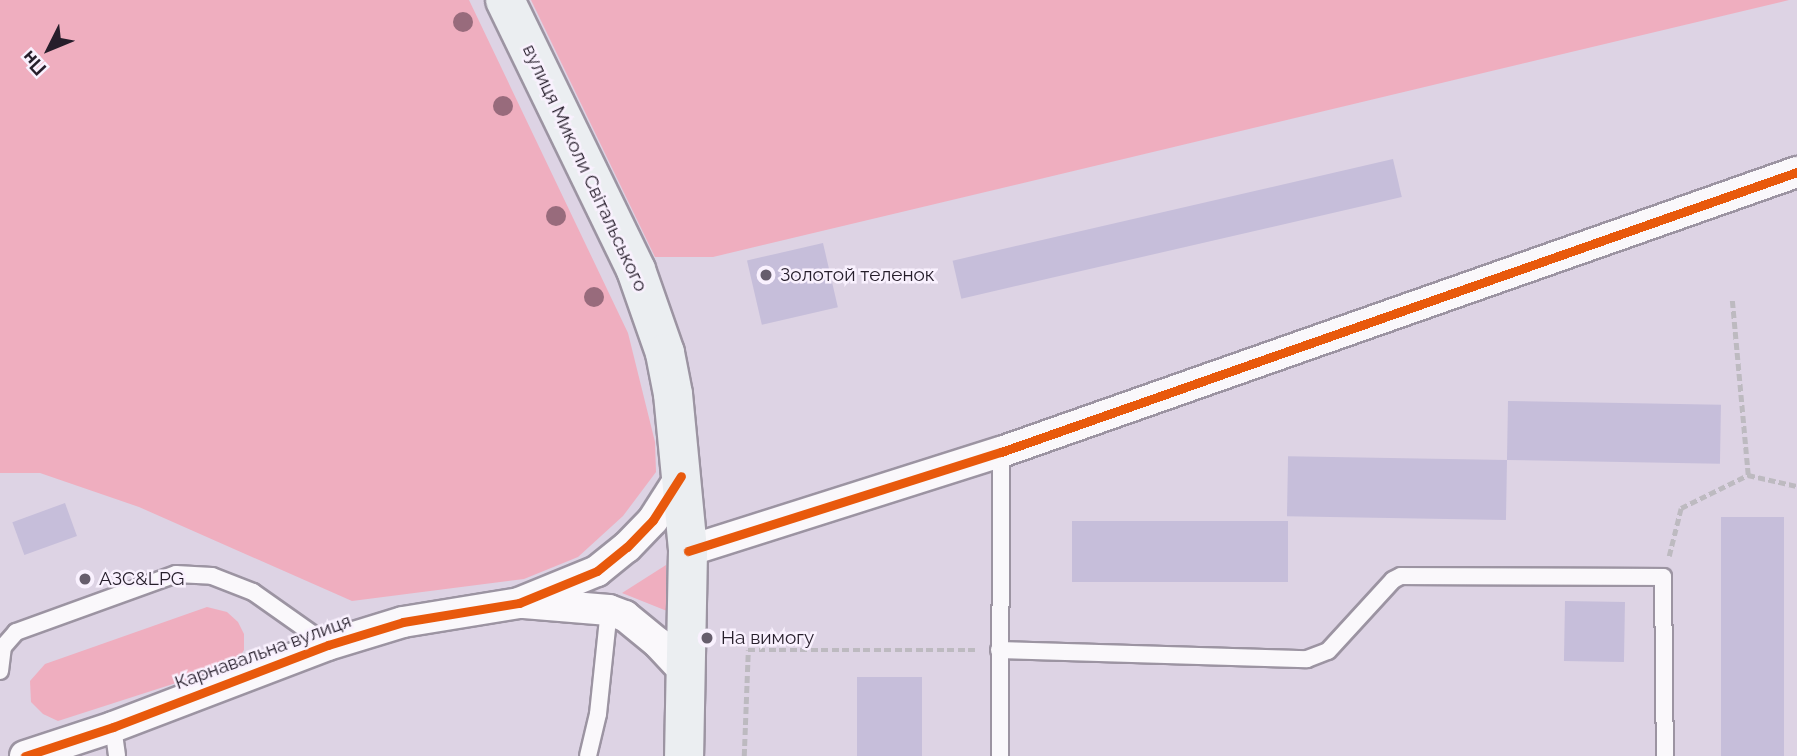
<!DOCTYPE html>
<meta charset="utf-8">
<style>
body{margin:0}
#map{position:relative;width:1797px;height:756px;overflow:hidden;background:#ddd3e4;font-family:Raleway,sans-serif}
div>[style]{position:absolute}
.green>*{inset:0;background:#efaebf}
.building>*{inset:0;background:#c6beda;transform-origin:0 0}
.path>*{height:4.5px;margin-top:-2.25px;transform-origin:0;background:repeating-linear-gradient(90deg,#bdbac0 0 7px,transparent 0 10.5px)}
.roads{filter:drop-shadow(2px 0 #9c94a2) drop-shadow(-2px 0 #9c94a2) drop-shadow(0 2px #9c94a2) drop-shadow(0 -2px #9c94a2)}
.lane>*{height:16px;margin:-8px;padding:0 8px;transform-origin:8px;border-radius:8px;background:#faf8fb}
.street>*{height:30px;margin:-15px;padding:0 15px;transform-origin:15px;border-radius:15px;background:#faf8fb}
.secondary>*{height:38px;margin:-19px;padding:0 19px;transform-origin:19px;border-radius:19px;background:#ebeef1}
.cycleway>*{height:9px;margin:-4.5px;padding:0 4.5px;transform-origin:4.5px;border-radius:4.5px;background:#e8590c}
.trees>*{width:20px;height:20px;margin:-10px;border-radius:50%;background:#986b7c}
.dots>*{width:19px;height:19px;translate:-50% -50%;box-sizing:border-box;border:4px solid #f9f1fe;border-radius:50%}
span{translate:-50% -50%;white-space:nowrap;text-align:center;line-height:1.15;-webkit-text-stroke:5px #f9f1fe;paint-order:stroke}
.street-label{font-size:19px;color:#261e2b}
.poi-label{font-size:19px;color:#261e2b}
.left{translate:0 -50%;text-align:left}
.north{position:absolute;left:14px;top:14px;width:70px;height:70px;-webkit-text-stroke:5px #f9f1fe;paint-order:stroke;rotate:227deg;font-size:19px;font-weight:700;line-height:28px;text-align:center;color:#261e2b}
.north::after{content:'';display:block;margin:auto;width:24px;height:32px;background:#261e2b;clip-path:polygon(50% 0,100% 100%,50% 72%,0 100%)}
</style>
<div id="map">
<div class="green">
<i style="clip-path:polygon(0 0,469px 0,628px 333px,655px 442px,656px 472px,623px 516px,578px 557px,524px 579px,352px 601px,139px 507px,40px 473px,0 473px)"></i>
<i style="clip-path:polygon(531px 0,1789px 0,713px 257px,655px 257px)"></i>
<i style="clip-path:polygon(666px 565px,667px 611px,622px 593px)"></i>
<i style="clip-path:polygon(207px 607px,227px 612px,238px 622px,244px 634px,244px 650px,235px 664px,58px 721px,43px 714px,31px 702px,30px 681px,45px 664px)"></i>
</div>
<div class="building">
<i style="left:1393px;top:159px;width:39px;height:452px;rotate:77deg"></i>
<i style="left:823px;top:243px;width:66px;height:78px;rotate:77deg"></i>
<i style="left:1508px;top:401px;width:213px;height:59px;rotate:1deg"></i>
<i style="left:1507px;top:460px;width:60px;height:219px;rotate:91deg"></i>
<i style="left:65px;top:503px;width:35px;height:56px;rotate:70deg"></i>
<i style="left:1721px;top:517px;width:63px;height:239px"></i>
<i style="left:1072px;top:521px;width:216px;height:61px"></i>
<i style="left:1565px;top:601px;width:60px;height:60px;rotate:1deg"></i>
<i style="left:857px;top:677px;width:65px;height:79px"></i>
</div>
<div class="path">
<i style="left:1748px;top:475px;width:50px;rotate:12.7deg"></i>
<i style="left:1669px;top:556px;width:49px;rotate:-76deg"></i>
<i style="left:1681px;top:508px;width:75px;rotate:-26.2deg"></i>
<i style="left:1748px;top:475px;width:178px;rotate:-95.2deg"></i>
<i style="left:744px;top:756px;width:106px;rotate:-87.8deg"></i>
<i style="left:748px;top:650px;width:229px"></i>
</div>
<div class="roads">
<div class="lane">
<i style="left:999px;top:650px;width:308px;rotate:1.7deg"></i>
<i style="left:1307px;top:659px;width:22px;rotate:-21deg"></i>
<i style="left:1328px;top:651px;width:96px;rotate:-47.5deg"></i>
<i style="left:1393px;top:580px;width:9px;rotate:-27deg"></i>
<i style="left:1401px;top:576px;width:262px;rotate:0.2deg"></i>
<i style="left:1663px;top:577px;width:179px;rotate:89.4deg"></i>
<i style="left:0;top:671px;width:24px;rotate:-83deg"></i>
<i style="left:3px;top:647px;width:20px;rotate:-49deg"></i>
<i style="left:16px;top:632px;width:170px;rotate:-19.9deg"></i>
<i style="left:176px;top:574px;width:36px;rotate:3deg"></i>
<i style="left:212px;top:576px;width:44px;rotate:21.3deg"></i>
<i style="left:253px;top:592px;width:92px;rotate:35.2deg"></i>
<i style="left:113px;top:727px;width:29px;rotate:82deg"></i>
<i style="left:588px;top:756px;width:43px;rotate:-76.6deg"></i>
<i style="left:598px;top:714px;width:105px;rotate:-84deg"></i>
<i style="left:1000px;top:756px;width:304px;rotate:-89.8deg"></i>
</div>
<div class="street">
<i style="left:688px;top:551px;width:328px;rotate:-17.6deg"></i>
<i style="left:1001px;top:452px;width:844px;rotate:-19.38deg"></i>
<i style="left:524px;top:603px;width:85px;rotate:4.7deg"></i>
<i style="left:609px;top:610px;width:17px;rotate:21deg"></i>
<i style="left:625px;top:616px;width:43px;rotate:39.3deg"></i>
<i style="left:658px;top:643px;width:40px;rotate:47deg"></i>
<i style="left:25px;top:756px;width:93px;rotate:-18.2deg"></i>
<i style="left:113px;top:727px;width:230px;rotate:-20.9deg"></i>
<i style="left:328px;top:645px;width:78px;rotate:-17deg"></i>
<i style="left:403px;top:622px;width:118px;rotate:-9.3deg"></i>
<i style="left:519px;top:603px;width:84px;rotate:-22.3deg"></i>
<i style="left:597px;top:571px;width:38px;rotate:-39deg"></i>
<i style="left:627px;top:547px;width:37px;rotate:-46deg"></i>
<i style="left:653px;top:520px;width:52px;rotate:-57.5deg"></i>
</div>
<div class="secondary">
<i style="left:505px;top:0;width:300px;rotate:64.1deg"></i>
<i style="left:636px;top:270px;width:88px;rotate:70.7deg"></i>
<i style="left:665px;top:353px;width:42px;rotate:79deg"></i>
<i style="left:673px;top:394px;width:158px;rotate:84.5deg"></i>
<i style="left:688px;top:551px;width:205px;rotate:91.1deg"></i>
</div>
</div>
<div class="cycleway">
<i style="left:688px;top:551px;width:328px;rotate:-17.6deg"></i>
<i style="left:1001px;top:452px;width:844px;rotate:-19.38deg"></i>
<i style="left:25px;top:756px;width:93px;rotate:-18.2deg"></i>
<i style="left:113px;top:727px;width:230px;rotate:-20.9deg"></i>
<i style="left:328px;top:645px;width:78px;rotate:-17deg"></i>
<i style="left:403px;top:622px;width:118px;rotate:-9.3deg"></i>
<i style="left:519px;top:603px;width:84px;rotate:-22.3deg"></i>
<i style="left:597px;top:571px;width:38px;rotate:-39deg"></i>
<i style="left:627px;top:547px;width:37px;rotate:-46deg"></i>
<i style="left:653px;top:520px;width:52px;rotate:-57.5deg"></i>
</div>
<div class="trees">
<i style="left:463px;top:22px"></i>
<i style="left:503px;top:106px"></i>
<i style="left:556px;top:216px"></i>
<i style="left:594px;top:297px"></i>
</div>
<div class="dots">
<i style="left:766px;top:275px;background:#665d6c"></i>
<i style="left:85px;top:579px;background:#665d6c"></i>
<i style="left:707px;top:638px;background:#665d6c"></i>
</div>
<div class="street-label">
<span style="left:585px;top:168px;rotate:65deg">вулиця Миколи Світальського</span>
<span style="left:263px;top:652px;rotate:-20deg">Карнавальна вулиця</span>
</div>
<div class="poi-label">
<span class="left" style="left:780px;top:275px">Золотой теленок</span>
<span class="left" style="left:99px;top:579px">АЗС&amp;LPG</span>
<span class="left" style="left:721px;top:638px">На вимогу</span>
</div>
<div class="north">Пн</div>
</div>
